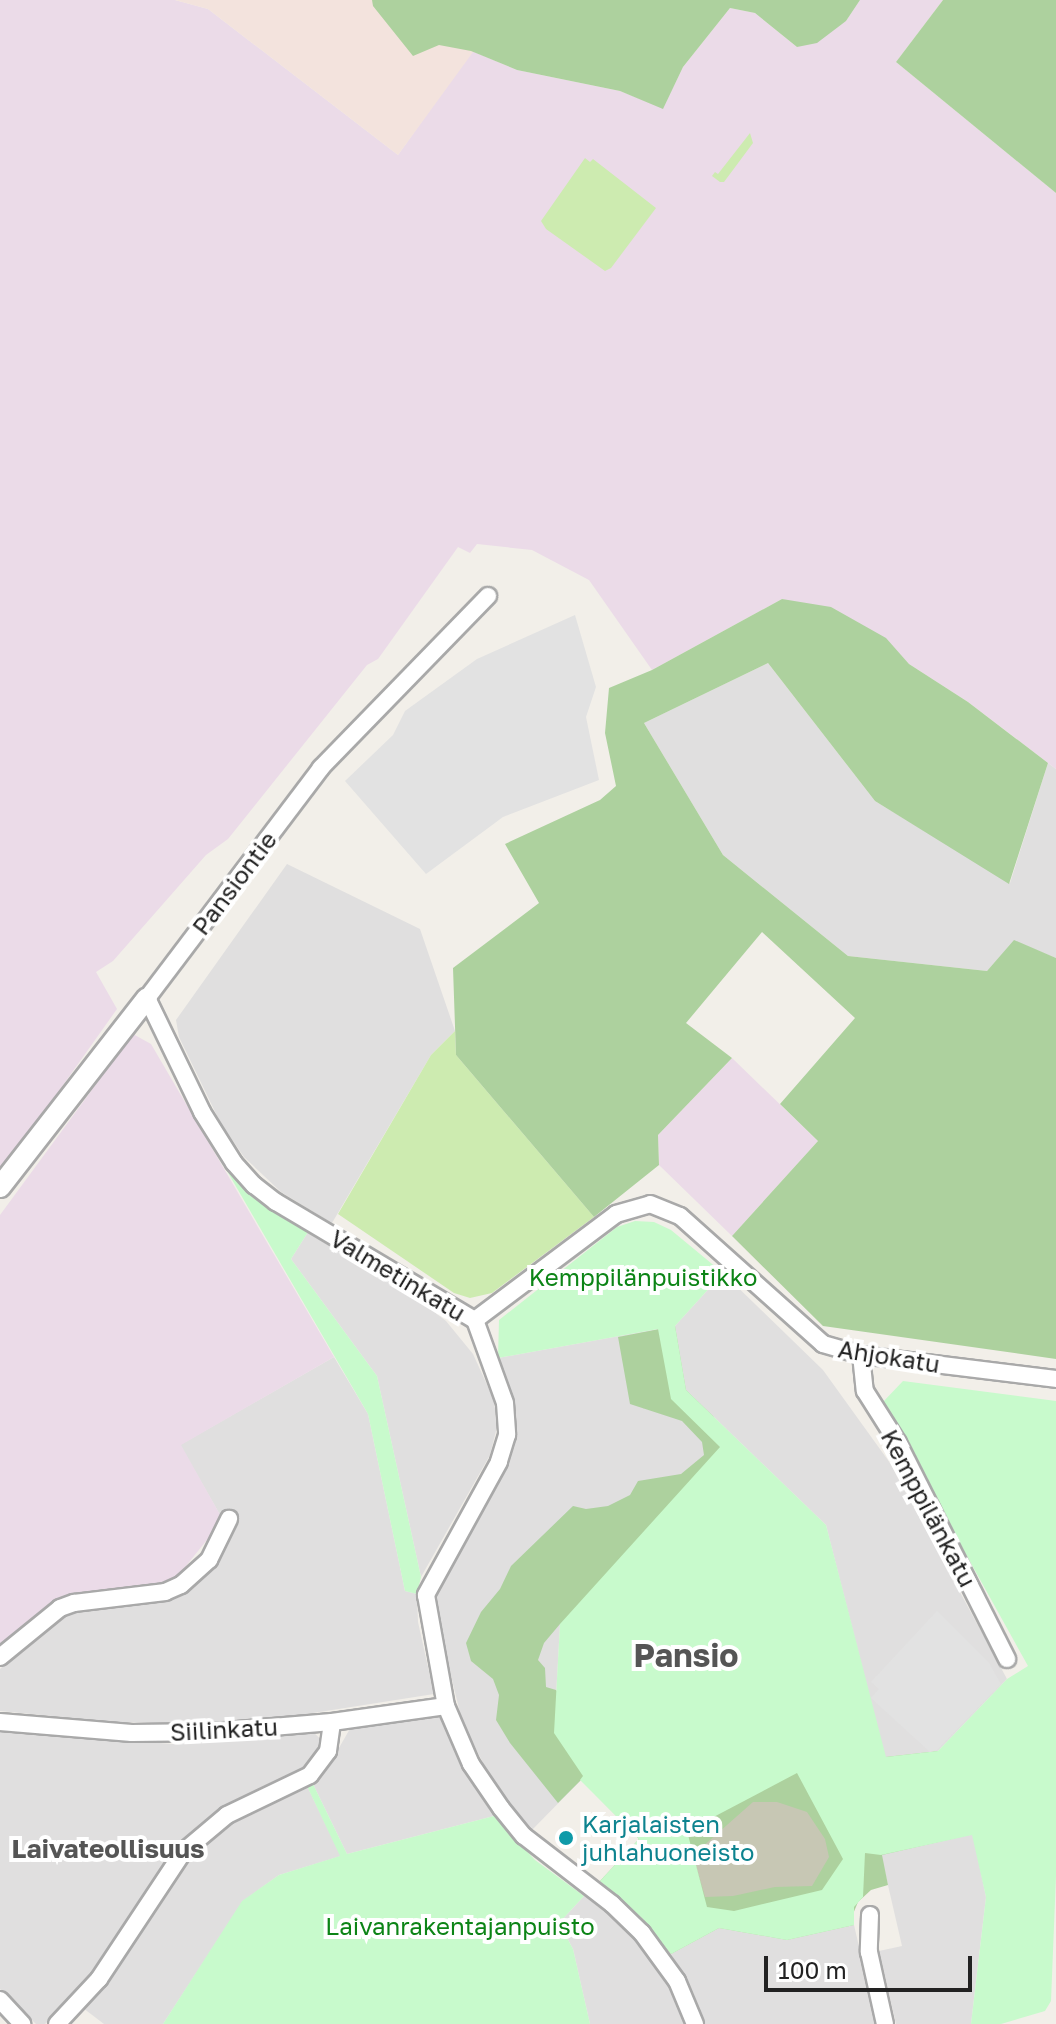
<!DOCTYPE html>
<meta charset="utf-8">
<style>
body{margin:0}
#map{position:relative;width:1056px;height:2024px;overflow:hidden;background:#f2efe9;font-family:"Golos Text",sans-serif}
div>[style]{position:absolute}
.residential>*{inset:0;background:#e0dfdf}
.industrial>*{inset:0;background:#ebdbe8}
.military>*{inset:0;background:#f3e3dd}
.construction>*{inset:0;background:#c7c7b4}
.grass>*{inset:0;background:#cdebb0}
.forest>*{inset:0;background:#add19e}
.park>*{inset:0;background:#c8facc}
.parking>*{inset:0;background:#e2e2e2}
.roads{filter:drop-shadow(2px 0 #a9a9a9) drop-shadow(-2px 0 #a9a9a9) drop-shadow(0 2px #a9a9a9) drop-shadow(0 -2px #a9a9a9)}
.minor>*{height:16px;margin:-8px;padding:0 8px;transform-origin:8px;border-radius:8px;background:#fff}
.tertiary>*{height:20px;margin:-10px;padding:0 10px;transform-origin:10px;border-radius:10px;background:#fff}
.dots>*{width:22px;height:22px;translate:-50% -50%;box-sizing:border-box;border:4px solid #fff;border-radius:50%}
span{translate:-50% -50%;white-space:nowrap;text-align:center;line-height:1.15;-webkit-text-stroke:8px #fff;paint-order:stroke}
.street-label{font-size:24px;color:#222}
.park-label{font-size:24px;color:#0c8416}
.culture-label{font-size:24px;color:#0d838f}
.left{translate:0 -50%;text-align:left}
.neighbourhood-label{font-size:26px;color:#555;font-weight:700}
.district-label{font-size:32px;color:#555;font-weight:700}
.scale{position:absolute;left:764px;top:1956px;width:208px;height:36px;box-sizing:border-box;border:4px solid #222;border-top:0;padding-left:10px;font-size:24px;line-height:28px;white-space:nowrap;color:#222;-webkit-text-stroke:6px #fff;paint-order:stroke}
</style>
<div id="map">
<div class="residential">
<i style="clip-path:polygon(768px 663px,875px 801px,1010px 883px,1048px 763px,1056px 769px,1056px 958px,1014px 941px,987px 971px,848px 956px,723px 855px,644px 723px)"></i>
<i style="clip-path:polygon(287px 864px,420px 929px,455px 1031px,431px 1055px,332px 1223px,281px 1192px,244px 1157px,220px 1122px,179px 1037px,176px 1020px)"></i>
<i style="clip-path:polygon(308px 1232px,412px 1295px,446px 1321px,473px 1354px,494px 1400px,497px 1427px,490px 1455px,421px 1577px,377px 1376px,291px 1259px)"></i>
<i style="clip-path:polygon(723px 1273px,823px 1370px,890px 1463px,1007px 1679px,938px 1751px,885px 1757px,826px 1525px,686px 1390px,675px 1326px)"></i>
<i style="clip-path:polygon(658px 1329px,671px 1399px,721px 1447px,560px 1624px,554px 1733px,584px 1777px,531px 1831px,491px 1779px,462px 1721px,437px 1618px,437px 1589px,513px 1446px,516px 1424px,513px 1397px,498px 1358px)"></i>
<i style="clip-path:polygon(334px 1357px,368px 1414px,405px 1591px,417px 1594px,418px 1622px,434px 1694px,294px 1716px,202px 1724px,112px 1722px,0 1711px,0 1669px,60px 1611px,167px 1599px,188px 1590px,206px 1576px,219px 1558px,238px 1512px,223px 1520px,180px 1445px)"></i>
<i style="clip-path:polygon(439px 1714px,463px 1769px,494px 1816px,347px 1854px,312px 1782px,332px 1760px,351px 1727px)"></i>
<i style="clip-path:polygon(0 1730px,172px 1744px,314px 1733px,324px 1742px,309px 1768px,214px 1817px,195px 1831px,164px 1864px,113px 1952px,63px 2009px,45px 2024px,36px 2024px,0 1989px)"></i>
<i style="clip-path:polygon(307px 1786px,341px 1856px,279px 1875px,243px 1901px,163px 2024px,104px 2024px,83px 2008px,122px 1961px,157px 1899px,189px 1855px,223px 1826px)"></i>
<i style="clip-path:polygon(973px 1834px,986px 1897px,971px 2024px,896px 2024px,879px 1951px,902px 1946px,881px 1855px)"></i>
<i style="clip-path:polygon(584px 1896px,623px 1926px,650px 1956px,664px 1977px,685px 2024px,590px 2024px,573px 1949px,559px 1923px)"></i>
<i style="clip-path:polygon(854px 1925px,877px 2024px,704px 2024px,693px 1992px,671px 1954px,719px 1928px,787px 1940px)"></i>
</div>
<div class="industrial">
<i style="clip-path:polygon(0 0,175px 0,208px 9px,398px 155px,472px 51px,517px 70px,620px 91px,663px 108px,683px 67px,730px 8px,755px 13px,797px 47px,846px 21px,860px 0,943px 0,896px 62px,1056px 193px,1056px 769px,968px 702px,909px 664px,885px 638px,782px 599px,652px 670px,589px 580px,532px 550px,477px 544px,470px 553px,458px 547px,378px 659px,367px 665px,228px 839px,206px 855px,113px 961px,96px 972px,117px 1009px,0 1174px)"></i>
<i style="clip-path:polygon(133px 1034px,151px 1044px,334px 1357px,181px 1445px,223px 1520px,169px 1587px,54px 1600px,0 1652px,0 1215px)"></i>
<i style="clip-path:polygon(732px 1058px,818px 1141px,732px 1236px,659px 1165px,658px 1135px)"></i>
</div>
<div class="military">
<i style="clip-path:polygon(175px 0,511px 0,398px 155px,208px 9px)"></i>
</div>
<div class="construction">
<i style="clip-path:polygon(797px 1773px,843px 1859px,822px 1890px,707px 1907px,687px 1831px)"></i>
</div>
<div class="grass">
<i style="clip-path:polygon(750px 133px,753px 143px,724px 182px,720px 182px,712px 176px,715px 172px,718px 174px)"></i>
<i style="clip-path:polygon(585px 158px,590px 162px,593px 159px,656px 208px,611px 268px,605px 271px,546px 229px,541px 221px)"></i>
<i style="clip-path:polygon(455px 1031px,456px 1055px,594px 1217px,492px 1293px,470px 1298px,454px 1293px,338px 1214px,431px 1055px)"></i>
</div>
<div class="forest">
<i style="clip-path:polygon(372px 0,860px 0,846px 21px,817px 43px,797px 47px,755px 13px,730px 8px,683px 67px,663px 109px,620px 91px,517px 70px,471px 51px,439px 45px,413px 56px,373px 6px)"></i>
<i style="clip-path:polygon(943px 0,1056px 0,1056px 193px,896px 62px)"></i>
<i style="clip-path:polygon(782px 599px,831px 607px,886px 638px,909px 664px,968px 702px,1048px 763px,1009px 884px,875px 801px,768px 663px,644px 723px,723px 855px,848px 956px,987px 971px,1014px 940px,1056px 958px,1056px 1359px,823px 1326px,732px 1236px,818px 1141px,780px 1104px,855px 1018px,762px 932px,686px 1023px,732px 1058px,658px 1135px,659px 1165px,594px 1217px,456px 1055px,453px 968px,539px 903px,505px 844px,600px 800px,616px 786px,605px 733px,609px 688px,652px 670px)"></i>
<i style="clip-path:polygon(evenodd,675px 1326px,686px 1390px,713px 1416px,858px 1652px,885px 1757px,938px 1751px,973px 1834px,882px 1855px,888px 1885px,871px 1890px,858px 1902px,853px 1914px,854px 1925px,787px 1940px,719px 1928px,671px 1954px,644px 1920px,696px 1865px,705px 1897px,733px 1896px,775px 1887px,812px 1886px,829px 1857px,825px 1839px,807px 1812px,777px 1802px,753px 1802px,693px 1855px,616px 1887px,600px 1881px,639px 1839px,581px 1780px,558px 1803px,510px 1743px,496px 1720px,499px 1695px,493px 1679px,471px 1661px,466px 1643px,481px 1612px,500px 1589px,511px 1566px,573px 1506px,586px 1509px,608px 1506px,630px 1495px,638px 1481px,681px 1474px,704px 1455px,702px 1442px,682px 1421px,630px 1404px,618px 1337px,675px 1326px,560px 1624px,563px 1698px,556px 1690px,546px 1687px,545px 1668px,538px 1660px,544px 1643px,560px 1624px)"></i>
</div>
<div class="park">
<i style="clip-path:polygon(223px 1164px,251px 1196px,308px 1232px,291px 1259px,377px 1376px,421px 1577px,417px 1594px,405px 1591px,368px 1414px)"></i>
<i style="clip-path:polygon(evenodd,635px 1221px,654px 1222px,671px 1230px,723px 1273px,675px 1326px,686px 1390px,826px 1525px,886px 1757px,938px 1751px,1007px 1679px,1028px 1666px,882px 1403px,903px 1381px,1056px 1401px,1056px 1876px,1051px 2001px,1045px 2011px,1001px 2024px,971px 2024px,986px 1897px,972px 1835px,881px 1855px,865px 1853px,863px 1897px,854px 1907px,854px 1925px,787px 1940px,719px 1928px,671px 1954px,644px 1920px,600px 1881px,639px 1839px,580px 1780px,583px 1776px,554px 1733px,560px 1624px,720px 1447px,671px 1399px,658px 1329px,498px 1358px,499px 1320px,617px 1227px,635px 1221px,797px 1773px,843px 1859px,822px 1890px,734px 1911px,707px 1907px,687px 1831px,797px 1773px)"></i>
<i style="clip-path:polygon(312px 1782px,347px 1854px,494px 1816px,535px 1860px,584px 1896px,559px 1923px,573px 1949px,590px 2024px,163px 2024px,242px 1901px,279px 1875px,340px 1856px,307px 1786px)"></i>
</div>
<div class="parking">
<i style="clip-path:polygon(575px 615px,596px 687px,586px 717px,599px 780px,503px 817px,426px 874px,345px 781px,393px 735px,405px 711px,477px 659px)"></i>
<i style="clip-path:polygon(937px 1611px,989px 1663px,1001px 1684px,937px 1750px,930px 1752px,871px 1698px,879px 1689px,871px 1682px)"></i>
</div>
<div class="roads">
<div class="minor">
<i style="left:488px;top:596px;width:240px;rotate:134.2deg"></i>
<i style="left:321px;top:768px;width:288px;rotate:127.1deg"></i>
<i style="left:147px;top:998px;width:127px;rotate:64.2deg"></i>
<i style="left:202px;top:1112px;width:60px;rotate:57.9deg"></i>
<i style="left:234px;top:1163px;width:30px;rotate:48deg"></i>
<i style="left:254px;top:1185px;width:28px;rotate:38deg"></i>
<i style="left:276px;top:1202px;width:231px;rotate:30.7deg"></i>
<i style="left:475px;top:1320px;width:88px;rotate:70.1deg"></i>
<i style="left:505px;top:1403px;width:32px;rotate:86deg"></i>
<i style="left:507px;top:1435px;width:28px;rotate:107deg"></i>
<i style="left:499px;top:1462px;width:152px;rotate:118.8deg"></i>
<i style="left:426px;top:1595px;width:113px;rotate:79.8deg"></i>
<i style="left:446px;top:1706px;width:63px;rotate:66.7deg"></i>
<i style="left:471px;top:1764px;width:53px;rotate:55.7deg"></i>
<i style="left:501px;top:1808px;width:36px;rotate:51deg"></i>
<i style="left:524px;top:1836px;width:111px;rotate:37.7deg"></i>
<i style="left:612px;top:1904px;width:42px;rotate:44deg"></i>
<i style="left:642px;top:1933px;width:59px;rotate:53.9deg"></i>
<i style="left:677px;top:1981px;width:47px;rotate:67.3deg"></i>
<i style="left:475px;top:1320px;width:176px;rotate:-36.9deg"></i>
<i style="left:616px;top:1214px;width:35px;rotate:-16deg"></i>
<i style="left:650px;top:1204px;width:32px;rotate:22deg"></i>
<i style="left:680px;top:1216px;width:192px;rotate:41.8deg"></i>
<i style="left:823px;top:1344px;width:40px;rotate:16deg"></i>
<i style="left:861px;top:1355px;width:196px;rotate:7deg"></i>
<i style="left:861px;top:1355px;width:36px;rotate:84deg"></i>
<i style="left:865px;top:1391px;width:62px;rotate:57.6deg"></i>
<i style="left:898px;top:1443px;width:242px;rotate:63.2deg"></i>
<i style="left:0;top:1657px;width:77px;rotate:-39.2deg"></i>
<i style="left:60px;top:1608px;width:15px;rotate:-20deg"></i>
<i style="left:74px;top:1603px;width:92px;rotate:-6.9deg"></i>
<i style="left:165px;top:1592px;width:17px;rotate:-24deg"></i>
<i style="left:181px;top:1585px;width:38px;rotate:-42deg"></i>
<i style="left:209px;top:1560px;width:46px;rotate:-64deg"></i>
<i style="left:0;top:1722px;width:132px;rotate:4.8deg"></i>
<i style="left:132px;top:1733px;width:81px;rotate:-0.7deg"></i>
<i style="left:213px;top:1732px;width:119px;rotate:-4.8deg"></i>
<i style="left:332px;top:1722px;width:115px;rotate:-8deg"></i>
<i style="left:870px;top:1915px;width:37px;rotate:92deg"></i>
<i style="left:869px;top:1952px;width:74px;rotate:77.5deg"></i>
<i style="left:0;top:2000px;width:33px;rotate:47deg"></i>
<i style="left:57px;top:2024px;width:62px;rotate:-47deg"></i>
<i style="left:99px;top:1979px;width:152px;rotate:-56.5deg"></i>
<i style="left:183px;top:1852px;width:57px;rotate:-40.1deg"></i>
<i style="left:227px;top:1815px;width:92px;rotate:-25.7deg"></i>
<i style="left:310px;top:1775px;width:30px;rotate:-53deg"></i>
<i style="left:328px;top:1751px;width:29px;rotate:-82deg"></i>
</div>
<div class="tertiary">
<i style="left:0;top:1187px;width:239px;rotate:-52.1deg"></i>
</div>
</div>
<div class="dots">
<i style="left:566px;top:1838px;background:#0f9aa8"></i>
</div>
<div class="street-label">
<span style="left:234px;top:883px;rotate:-53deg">Pansiontie</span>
<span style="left:398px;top:1275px;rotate:31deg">Valmetinkatu</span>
<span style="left:889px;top:1356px;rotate:9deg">Ahjokatu</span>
<span style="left:929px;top:1508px;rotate:62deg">Kemppilänkatu</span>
<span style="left:224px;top:1729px;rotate:-3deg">Siilinkatu</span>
</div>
<div class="park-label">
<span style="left:643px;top:1277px">Kemppilänpuistikko</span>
<span style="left:460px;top:1926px">Laivanrakentajanpuisto</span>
</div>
<div class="culture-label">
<span class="left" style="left:582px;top:1838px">Karjalaisten<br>juhlahuoneisto</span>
</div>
<div class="neighbourhood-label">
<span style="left:108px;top:1849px">Laivateollisuus</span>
</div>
<div class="district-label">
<span style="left:686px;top:1655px">Pansio</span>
</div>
<div class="scale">100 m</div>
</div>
